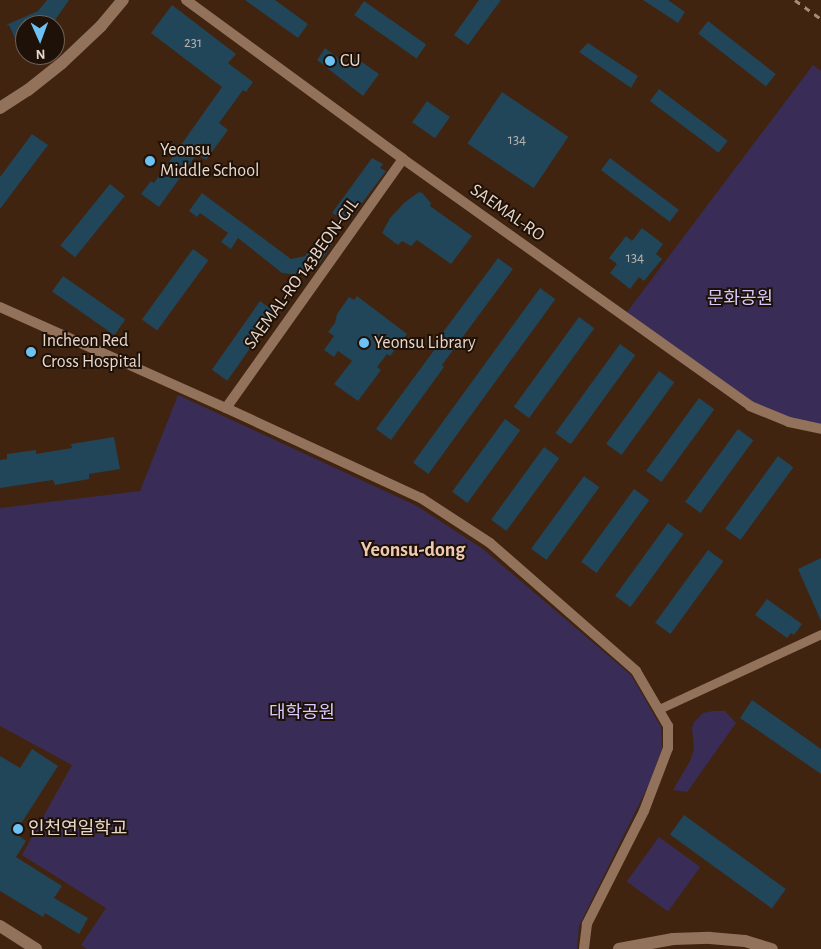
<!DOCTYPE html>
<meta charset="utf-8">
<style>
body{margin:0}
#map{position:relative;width:821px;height:949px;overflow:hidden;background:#40240f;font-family:"Alegreya Sans","Noto Sans KR",sans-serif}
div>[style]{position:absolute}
.green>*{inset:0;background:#392d57;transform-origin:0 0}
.building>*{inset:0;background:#214559;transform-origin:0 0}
.minor>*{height:9px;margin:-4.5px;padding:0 4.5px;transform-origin:4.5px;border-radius:4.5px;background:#93725b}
.tertiary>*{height:10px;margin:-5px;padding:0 5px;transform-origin:5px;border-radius:5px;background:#93725b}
.secondary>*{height:12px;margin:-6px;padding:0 6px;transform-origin:6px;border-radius:6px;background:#93725b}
.rail>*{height:3px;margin-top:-1.5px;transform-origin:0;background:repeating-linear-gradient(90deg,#a38c7c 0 6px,transparent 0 12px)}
.dots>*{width:14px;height:14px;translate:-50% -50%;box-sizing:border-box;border:2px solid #1d1108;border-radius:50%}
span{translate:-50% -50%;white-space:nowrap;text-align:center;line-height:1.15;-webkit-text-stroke:4px #1d1108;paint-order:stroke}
.number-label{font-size:15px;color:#b8b2ae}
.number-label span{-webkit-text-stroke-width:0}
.poi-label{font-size:18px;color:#ead7cb}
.left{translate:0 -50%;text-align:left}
.street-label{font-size:18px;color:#ead7cb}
.park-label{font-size:18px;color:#d5c9fe}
.quarter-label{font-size:20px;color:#efcab1;font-weight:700}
.north{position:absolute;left:15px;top:15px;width:50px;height:50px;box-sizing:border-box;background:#1d1108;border:1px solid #6f6056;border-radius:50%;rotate:178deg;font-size:14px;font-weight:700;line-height:20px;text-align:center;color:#ead7cb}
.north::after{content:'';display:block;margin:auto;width:18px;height:22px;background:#6dc2f3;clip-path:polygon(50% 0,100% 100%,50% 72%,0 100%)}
</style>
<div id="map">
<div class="green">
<i style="clip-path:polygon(813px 65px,821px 71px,821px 429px,750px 406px,624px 316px)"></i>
<i style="clip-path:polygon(178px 395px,417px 506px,483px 549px,631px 675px,661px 727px,662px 748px,649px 784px,579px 926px,577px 949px,87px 949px,81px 945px,106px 908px,22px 855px,72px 765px,0 726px,0 508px,140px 491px)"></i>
<i style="clip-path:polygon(713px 711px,725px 711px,736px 723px,687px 792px,673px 790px,690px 761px,694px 749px,692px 728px,694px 722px,703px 713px)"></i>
<i style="left:659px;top:837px;width:51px;height:55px;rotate:36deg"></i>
</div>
<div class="building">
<i style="clip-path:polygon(47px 0,69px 0,55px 20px,44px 25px,25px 25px,25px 34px,15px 38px,9px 25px,6px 25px,38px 11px)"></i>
<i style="clip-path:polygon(245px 0,275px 0,308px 24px,298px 38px)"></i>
<i style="clip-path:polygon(479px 0,501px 0,468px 45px,454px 35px)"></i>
<i style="clip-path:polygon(643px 0,668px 0,685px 12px,678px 23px)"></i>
<i style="left:364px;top:1px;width:76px;height:17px;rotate:35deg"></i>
<i style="clip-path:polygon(172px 5px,236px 54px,228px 63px,253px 82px,246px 92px,243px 90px,219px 123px,228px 130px,206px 160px,197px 154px,159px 207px,141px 194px,151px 181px,154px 183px,222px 87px,151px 33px)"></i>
<i style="left:708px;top:21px;width:86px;height:16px;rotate:38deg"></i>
<i style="clip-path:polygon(588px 43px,638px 76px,631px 88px,579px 52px)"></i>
<i style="clip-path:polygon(325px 48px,350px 67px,356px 58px,379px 74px,363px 96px,317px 60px)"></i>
<i style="left:659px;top:89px;width:86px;height:15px;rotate:37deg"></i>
<i style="left:502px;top:92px;width:80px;height:62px;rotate:34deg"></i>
<i style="left:427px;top:101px;width:28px;height:26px;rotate:35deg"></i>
<i style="clip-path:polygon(32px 134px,48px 145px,0 209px,0 177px)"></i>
<i style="clip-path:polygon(372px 158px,383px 164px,380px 168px,386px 171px,348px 222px,332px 213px)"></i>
<i style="left:610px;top:158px;width:86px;height:15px;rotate:37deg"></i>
<i style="left:110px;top:184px;width:19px;height:79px;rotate:39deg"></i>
<i style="clip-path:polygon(419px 192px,422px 193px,431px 203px,430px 206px,472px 236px,451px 264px,417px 240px,411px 246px,402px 241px,398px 245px,382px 233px,390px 218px,405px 202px)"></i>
<i style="clip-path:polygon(202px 193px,291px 259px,305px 256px,321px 235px,333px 243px,317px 267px,307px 272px,308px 276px,282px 273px,238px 238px,231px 249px,221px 242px,228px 233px,200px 213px,197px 217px,189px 211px)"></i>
<i style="clip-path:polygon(642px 228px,663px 244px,656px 254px,662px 259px,644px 281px,639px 277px,630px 289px,610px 273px,617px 264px,609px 258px,626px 236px,632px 241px)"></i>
<i style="left:193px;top:249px;width:19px;height:87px;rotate:36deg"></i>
<i style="clip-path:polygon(498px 258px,513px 269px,442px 365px,444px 367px,391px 440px,376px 429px,435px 349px,432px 347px)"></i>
<i style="left:63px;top:276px;width:76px;height:19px;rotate:35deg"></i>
<i style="left:540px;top:288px;width:19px;height:216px;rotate:36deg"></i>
<i style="clip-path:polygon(357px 296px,407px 334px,390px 356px,387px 354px,377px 367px,381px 370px,358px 401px,334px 384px,352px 361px,338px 351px,334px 357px,324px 350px,334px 336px,328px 332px,335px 323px,337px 314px,349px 297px,354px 300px)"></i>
<i style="left:260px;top:301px;width:19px;height:84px;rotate:35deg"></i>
<i style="left:579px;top:317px;width:19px;height:111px;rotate:36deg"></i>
<i style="left:620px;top:344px;width:19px;height:110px;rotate:36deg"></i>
<i style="left:659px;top:371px;width:19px;height:90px;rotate:36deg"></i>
<i style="left:699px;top:398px;width:19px;height:90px;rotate:36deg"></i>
<i style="left:505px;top:419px;width:19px;height:90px;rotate:36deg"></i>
<i style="left:738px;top:429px;width:19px;height:90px;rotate:36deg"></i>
<i style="clip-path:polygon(114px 437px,120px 469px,89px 474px,89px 479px,55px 485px,53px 480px,0 488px,0 460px,7px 459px,7px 454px,36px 450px,36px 454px,72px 448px,71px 444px)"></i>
<i style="left:544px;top:447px;width:19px;height:90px;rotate:36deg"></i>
<i style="left:778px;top:456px;width:19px;height:90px;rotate:36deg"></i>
<i style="left:584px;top:476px;width:19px;height:90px;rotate:36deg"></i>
<i style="left:634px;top:489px;width:19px;height:90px;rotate:36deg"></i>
<i style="left:668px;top:523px;width:19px;height:90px;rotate:36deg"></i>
<i style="left:708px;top:550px;width:19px;height:90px;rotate:36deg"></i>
<i style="clip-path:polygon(821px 558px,821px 621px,798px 569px)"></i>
<i style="clip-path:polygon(767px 599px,802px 624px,794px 635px,791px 633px,787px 638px,755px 615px)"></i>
<i style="clip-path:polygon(752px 700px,821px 749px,821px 774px,740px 718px)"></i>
<i style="clip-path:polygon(32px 749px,58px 766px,15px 833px,26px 841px,16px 857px,62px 886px,54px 898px,88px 918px,79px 934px,45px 913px,43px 917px,0 891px,0 756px,20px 768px)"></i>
<i style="left:684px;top:815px;width:126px;height:24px;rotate:36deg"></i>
</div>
<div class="minor">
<i style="left:659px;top:709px;width:179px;rotate:-24.8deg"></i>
</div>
<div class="tertiary">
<i style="left:186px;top:0;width:269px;rotate:36.2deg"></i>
<i style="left:403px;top:159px;width:426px;rotate:35.4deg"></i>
<i style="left:750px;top:406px;width:42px;rotate:22.3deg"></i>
<i style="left:789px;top:422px;width:33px;rotate:12deg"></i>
<i style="left:0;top:307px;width:248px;rotate:24.1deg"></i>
<i style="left:226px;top:408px;width:215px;rotate:24.8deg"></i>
<i style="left:421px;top:498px;width:82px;rotate:33.1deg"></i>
<i style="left:490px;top:543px;width:194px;rotate:41.2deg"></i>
<i style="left:636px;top:671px;width:64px;rotate:59.8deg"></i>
<i style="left:668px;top:726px;width:22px;rotate:90deg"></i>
<i style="left:668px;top:748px;width:67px;rotate:110.9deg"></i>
<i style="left:644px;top:811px;width:127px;rotate:116.8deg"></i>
<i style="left:587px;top:924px;width:25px;rotate:97deg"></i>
<i style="left:226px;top:408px;width:305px;rotate:-54.6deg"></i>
</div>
<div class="secondary">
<i style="left:0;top:108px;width:33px;rotate:-33deg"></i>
<i style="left:28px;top:90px;width:43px;rotate:-38.5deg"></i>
<i style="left:62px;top:63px;width:54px;rotate:-43.5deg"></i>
<i style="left:101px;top:26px;width:34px;rotate:-50deg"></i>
<i style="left:0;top:926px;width:43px;rotate:32.6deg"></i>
<i style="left:619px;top:949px;width:55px;rotate:-10.5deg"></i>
<i style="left:673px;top:939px;width:37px;rotate:-2deg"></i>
<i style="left:710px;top:938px;width:35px;rotate:5deg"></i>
<i style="left:745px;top:941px;width:28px;rotate:17deg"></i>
</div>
<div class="rail">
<i style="left:795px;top:0;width:32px;rotate:36deg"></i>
</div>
<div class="dots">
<i style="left:330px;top:61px;background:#6dc2f3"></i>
<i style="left:150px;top:161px;background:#6dc2f3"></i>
<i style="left:364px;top:343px;background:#6dc2f3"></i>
<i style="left:31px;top:352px;background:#6dc2f3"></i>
<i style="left:18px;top:829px;background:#6dc2f3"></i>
</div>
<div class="number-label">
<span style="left:193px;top:43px">231</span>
<span style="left:517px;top:140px">134</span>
<span style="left:635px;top:258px">134</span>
</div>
<div class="poi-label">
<span class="left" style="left:340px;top:61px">CU</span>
<span class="left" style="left:160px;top:161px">Yeonsu<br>Middle School</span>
<span class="left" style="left:42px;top:352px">Incheon Red<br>Cross Hospital</span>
<span class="left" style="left:374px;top:343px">Yeonsu Library</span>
<span class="left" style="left:28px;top:829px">인천연일학교</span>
</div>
<div class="street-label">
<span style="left:507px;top:213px;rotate:35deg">SAEMAL-RO</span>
<span style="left:302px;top:274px;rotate:-54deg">SAEMAL-RO 143BEON-GIL</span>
</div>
<div class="park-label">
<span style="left:740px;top:299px">문화공원</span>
<span style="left:302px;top:713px">대학공원</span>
</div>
<div class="quarter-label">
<span style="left:413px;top:550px">Yeonsu-dong</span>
</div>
<div class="north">N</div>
</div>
